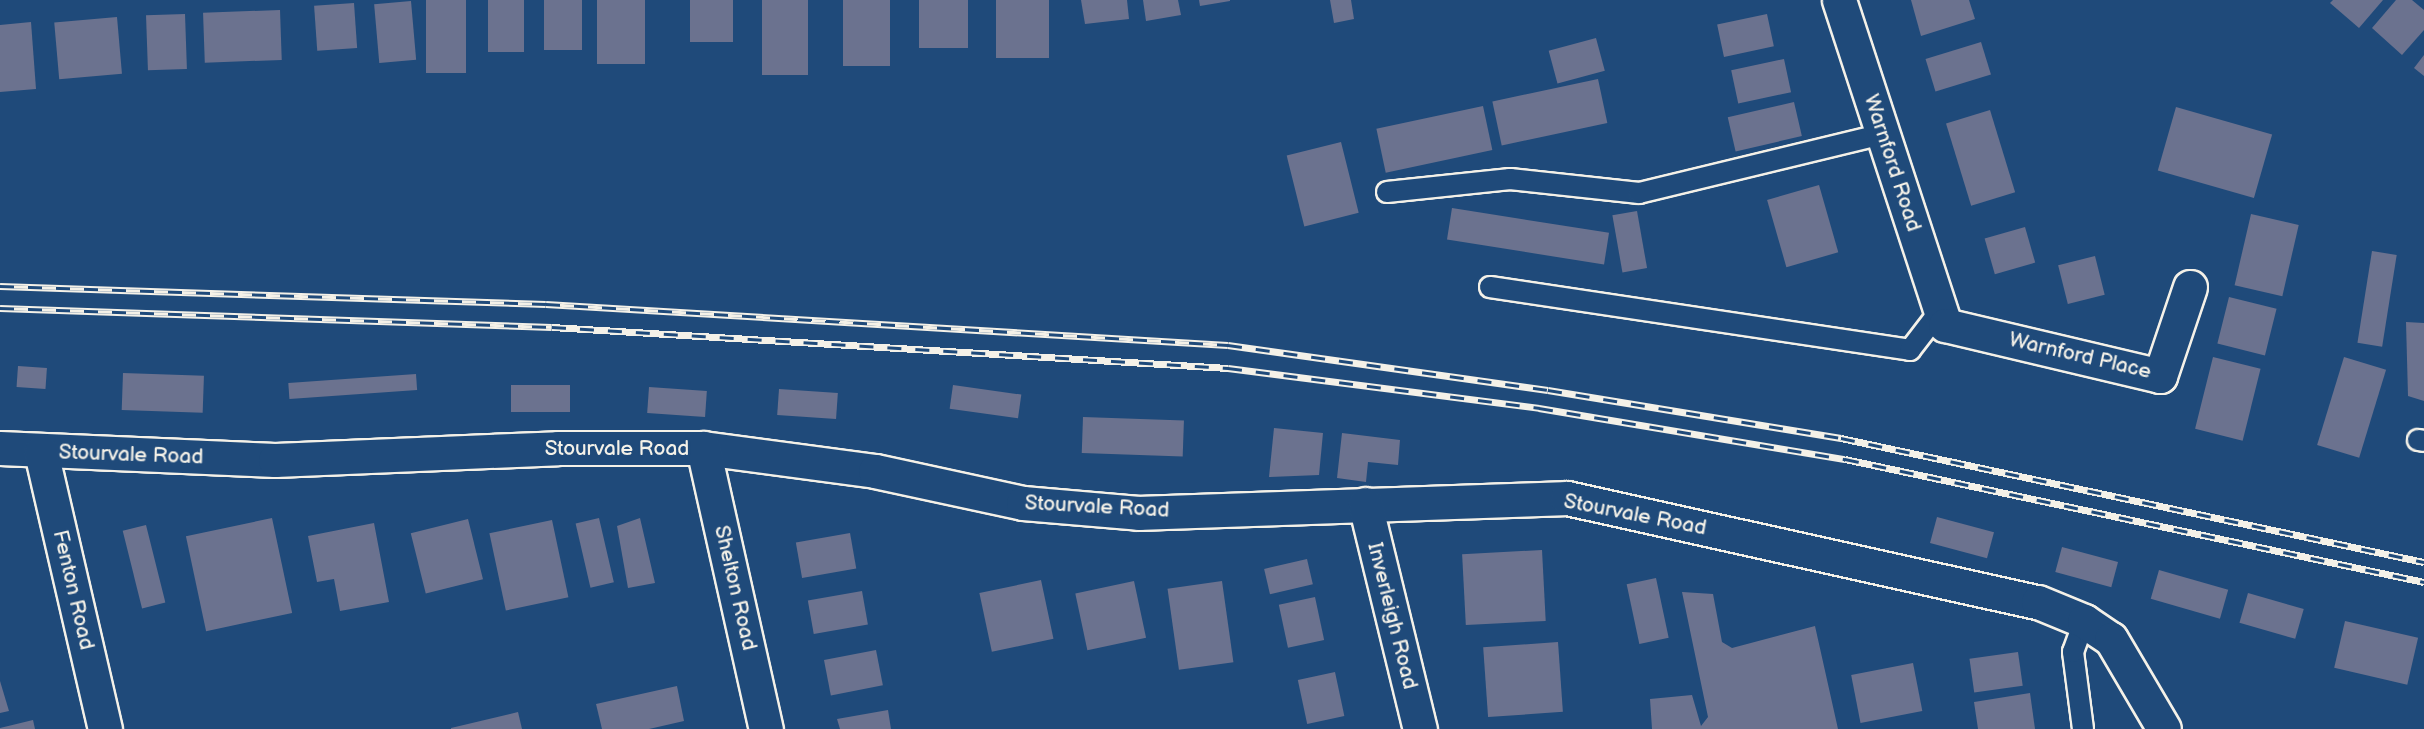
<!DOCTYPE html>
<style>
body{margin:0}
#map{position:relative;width:2424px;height:729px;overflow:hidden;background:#1f4a7a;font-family:"Balsamiq Sans",sans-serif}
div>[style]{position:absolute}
.building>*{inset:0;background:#6b728f;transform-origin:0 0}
.roads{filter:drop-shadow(2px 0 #f4f1e8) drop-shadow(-2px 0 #f4f1e8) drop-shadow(0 2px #f4f1e8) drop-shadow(0 -2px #f4f1e8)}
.lane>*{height:20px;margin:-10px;padding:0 10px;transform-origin:10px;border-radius:10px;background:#1f4a7a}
.street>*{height:33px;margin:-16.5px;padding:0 16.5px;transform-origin:16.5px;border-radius:16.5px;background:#1f4a7a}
.rail>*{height:7px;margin-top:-3.5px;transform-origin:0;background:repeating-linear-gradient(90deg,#1f4a7a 0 14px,#f4f1e8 0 28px);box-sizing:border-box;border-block:2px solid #f4f1e8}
span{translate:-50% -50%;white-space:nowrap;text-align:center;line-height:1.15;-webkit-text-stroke:4.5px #1f4a7a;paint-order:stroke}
.street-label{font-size:21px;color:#f4f1e8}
</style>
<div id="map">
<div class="building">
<i style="left:426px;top:0;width:40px;height:73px"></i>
<i style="left:488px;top:0;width:36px;height:52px"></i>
<i style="left:544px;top:0;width:38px;height:50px"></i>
<i style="left:597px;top:0;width:48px;height:64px"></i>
<i style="left:690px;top:0;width:43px;height:42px"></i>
<i style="left:762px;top:0;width:46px;height:75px"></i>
<i style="left:843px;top:0;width:47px;height:66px"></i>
<i style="left:919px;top:0;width:49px;height:48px"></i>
<i style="left:996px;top:0;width:53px;height:58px"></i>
<i style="clip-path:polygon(1081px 0,1127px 0,1129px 19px,1085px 24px)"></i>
<i style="clip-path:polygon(1143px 0,1178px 0,1181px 15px,1146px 21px)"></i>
<i style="clip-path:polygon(1199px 0,1230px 0,1230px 1px,1200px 6px)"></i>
<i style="clip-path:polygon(1330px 0,1351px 0,1354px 19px,1334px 23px)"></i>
<i style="clip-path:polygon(1911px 0,1969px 0,1975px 19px,1921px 36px)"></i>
<i style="clip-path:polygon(2333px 0,2383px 0,2359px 28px,2330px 3px)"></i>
<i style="clip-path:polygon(2396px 0,2412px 0,2424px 10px,2424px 30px,2402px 55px,2372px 28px)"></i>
<i style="left:411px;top:1px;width:59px;height:37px;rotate:85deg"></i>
<i style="left:354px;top:3px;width:45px;height:40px;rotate:86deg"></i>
<i style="left:280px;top:10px;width:50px;height:77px;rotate:88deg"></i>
<i style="left:185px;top:14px;width:55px;height:39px;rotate:88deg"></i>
<i style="left:1767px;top:14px;width:33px;height:51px;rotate:78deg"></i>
<i style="left:117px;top:17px;width:57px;height:63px;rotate:85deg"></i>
<i style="clip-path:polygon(31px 22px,36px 89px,0 92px,0 25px)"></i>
<i style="left:1596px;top:38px;width:34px;height:49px;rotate:75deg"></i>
<i style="left:1981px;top:42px;width:34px;height:58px;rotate:73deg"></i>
<i style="clip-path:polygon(2424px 55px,2424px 76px,2414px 68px)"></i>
<i style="left:1784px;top:59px;width:34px;height:54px;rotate:78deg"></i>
<i style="left:1598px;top:79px;width:45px;height:108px;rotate:78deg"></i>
<i style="left:1794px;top:102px;width:35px;height:68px;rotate:77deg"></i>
<i style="left:1483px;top:106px;width:45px;height:109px;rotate:78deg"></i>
<i style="left:2176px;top:107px;width:100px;height:66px;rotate:16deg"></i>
<i style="left:1990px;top:110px;width:86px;height:46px;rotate:73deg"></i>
<i style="left:1341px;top:142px;width:73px;height:56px;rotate:76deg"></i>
<i style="left:1819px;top:185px;width:70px;height:54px;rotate:74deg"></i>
<i style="left:1452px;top:208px;width:159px;height:32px;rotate:9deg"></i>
<i style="left:1637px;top:211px;width:58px;height:25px;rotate:80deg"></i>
<i style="left:2251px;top:214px;width:49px;height:73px;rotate:13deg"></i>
<i style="left:2025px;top:227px;width:37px;height:42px;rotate:74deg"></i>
<i style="left:2372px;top:251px;width:25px;height:93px;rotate:9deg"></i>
<i style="left:2095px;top:256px;width:40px;height:38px;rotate:76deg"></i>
<i style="left:2229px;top:297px;width:49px;height:48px;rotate:14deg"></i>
<i style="clip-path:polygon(2406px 322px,2424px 323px,2424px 401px,2408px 396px)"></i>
<i style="left:2213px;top:357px;width:49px;height:74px;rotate:14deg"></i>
<i style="left:2344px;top:357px;width:44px;height:92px;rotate:17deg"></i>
<i style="left:18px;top:366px;width:29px;height:21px;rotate:4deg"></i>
<i style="left:123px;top:373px;width:81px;height:37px;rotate:2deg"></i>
<i style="left:416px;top:374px;width:16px;height:128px;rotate:86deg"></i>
<i style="left:570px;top:385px;width:27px;height:59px;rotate:90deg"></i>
<i style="left:953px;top:385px;width:69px;height:24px;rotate:8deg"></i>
<i style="left:649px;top:387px;width:58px;height:26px;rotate:4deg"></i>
<i style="left:779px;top:389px;width:59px;height:26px;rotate:4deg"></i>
<i style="left:1083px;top:417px;width:101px;height:36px;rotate:2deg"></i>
<i style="clip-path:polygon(1274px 428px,1323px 433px,1319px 475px,1269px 477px)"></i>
<i style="clip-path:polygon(1342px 433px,1400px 440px,1398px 465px,1368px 462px,1366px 482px,1337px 478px)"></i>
<i style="left:1937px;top:517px;width:59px;height:27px;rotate:15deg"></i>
<i style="left:272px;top:518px;width:97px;height:88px;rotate:78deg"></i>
<i style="left:599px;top:518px;width:66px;height:24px;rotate:77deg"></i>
<i style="clip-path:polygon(640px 518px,655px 583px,628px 588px,617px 526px)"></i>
<i style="left:468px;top:519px;width:62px;height:59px;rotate:76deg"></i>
<i style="left:552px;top:520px;width:79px;height:64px;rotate:78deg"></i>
<i style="clip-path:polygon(374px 523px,389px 602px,340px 611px,334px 579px,317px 582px,308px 536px)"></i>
<i style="left:146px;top:525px;width:80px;height:24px;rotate:76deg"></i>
<i style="left:850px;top:533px;width:36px;height:55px;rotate:80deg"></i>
<i style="left:2062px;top:547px;width:58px;height:26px;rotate:15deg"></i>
<i style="left:1542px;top:550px;width:71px;height:80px;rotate:87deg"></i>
<i style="left:1307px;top:559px;width:26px;height:44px;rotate:77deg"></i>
<i style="left:2159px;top:570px;width:72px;height:30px;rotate:16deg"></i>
<i style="left:1656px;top:578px;width:61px;height:30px;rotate:78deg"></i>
<i style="left:1041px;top:580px;width:60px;height:63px;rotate:78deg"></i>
<i style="left:1134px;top:581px;width:58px;height:60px;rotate:78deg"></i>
<i style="left:1222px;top:581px;width:82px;height:55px;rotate:82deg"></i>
<i style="left:862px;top:591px;width:34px;height:55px;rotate:80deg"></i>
<i style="clip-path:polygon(1682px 592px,1713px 594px,1722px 642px,1732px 648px,1815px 626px,1838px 729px,1652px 729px,1650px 699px,1692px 695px,1701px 726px,1708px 717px)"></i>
<i style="left:2248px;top:593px;width:58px;height:31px;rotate:16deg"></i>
<i style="left:1315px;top:597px;width:44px;height:37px;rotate:78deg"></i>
<i style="left:2345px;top:621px;width:75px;height:48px;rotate:13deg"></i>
<i style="left:1558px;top:642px;width:70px;height:75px;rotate:86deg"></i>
<i style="left:876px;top:650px;width:36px;height:53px;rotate:79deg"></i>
<i style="left:2018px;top:652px;width:34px;height:49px;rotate:82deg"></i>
<i style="left:1913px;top:663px;width:49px;height:63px;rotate:79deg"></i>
<i style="left:1335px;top:672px;width:45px;height:38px;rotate:78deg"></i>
<i style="clip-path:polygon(0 681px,9px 711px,0 713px)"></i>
<i style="clip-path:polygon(677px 686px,684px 721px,649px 729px,602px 729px,596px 704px)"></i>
<i style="clip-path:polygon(2030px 693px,2035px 729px,1978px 729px,1974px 702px)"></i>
<i style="clip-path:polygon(888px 710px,891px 729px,840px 729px,837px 719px)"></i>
<i style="clip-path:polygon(518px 712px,522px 729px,451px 729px,451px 728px)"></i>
<i style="clip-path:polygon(33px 720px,35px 729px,0 729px,0 728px)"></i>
</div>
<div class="roads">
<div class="lane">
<i style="left:1387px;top:192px;width:124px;rotate:-6deg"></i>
<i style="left:1510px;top:179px;width:130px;rotate:6.2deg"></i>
<i style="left:1639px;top:193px;width:250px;rotate:-13.6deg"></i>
<i style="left:1490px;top:287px;width:425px;rotate:8.5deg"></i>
<i style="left:1910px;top:350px;width:49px;rotate:-52.4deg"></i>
<i style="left:2418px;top:440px;width:6px;rotate:9deg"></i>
<i style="left:2083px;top:729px;width:78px;rotate:-97.4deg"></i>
<i style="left:2073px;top:652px;width:33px;rotate:-70deg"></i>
</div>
<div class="street">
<i style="left:1839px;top:0;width:342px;rotate:71.9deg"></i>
<i style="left:1945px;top:325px;width:221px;rotate:13.3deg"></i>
<i style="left:2160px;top:376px;width:94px;rotate:-71.4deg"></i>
<i style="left:0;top:448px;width:275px;rotate:2.5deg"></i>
<i style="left:275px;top:460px;width:283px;rotate:-2.4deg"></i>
<i style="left:558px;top:448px;width:145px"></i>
<i style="left:703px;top:448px;width:174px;rotate:7.6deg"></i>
<i style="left:875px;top:471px;width:151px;rotate:12.2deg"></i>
<i style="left:1023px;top:503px;width:116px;rotate:4.9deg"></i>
<i style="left:1139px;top:513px;width:428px;rotate:-2deg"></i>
<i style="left:1567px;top:498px;width:482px;rotate:12.5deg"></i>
<i style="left:2038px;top:602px;width:50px;rotate:22.4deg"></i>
<i style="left:2084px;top:621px;width:32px;rotate:34deg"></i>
<i style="left:2111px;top:639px;width:104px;rotate:59.5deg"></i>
<i style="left:703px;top:448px;width:288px;rotate:77.4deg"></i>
<i style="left:41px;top:452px;width:284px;rotate:77deg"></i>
<i style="left:1365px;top:504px;width:232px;rotate:76.3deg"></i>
</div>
</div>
<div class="rail">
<i style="left:0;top:286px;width:546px;rotate:1.89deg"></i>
<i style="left:546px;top:304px;width:683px;rotate:3.44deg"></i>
<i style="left:1228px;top:345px;width:323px;rotate:8deg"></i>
<i style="left:1548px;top:390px;width:297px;rotate:9.3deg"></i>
<i style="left:1841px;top:438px;width:596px;rotate:12.01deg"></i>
<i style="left:0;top:308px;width:552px;rotate:1.97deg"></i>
<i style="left:552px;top:327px;width:677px;rotate:3.47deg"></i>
<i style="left:1228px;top:368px;width:314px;rotate:7.3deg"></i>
<i style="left:1539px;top:408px;width:310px;rotate:9.5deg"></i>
<i style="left:1845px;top:459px;width:592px;rotate:11.99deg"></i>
</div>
<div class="street-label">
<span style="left:1892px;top:163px;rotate:72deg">Warnford Road</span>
<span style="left:2080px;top:356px;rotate:13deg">Warnford Place</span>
<span style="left:617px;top:449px">Stourvale Road</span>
<span style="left:131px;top:455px;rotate:2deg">Stourvale Road</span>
<span style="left:1097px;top:507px;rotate:3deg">Stourvale Road</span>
<span style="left:1635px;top:515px;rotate:11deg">Stourvale Road</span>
<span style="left:735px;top:588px;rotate:77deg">Shelton Road</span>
<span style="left:73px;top:590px;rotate:77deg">Fenton Road</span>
<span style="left:1392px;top:616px;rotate:76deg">Inverleigh Road</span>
</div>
</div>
